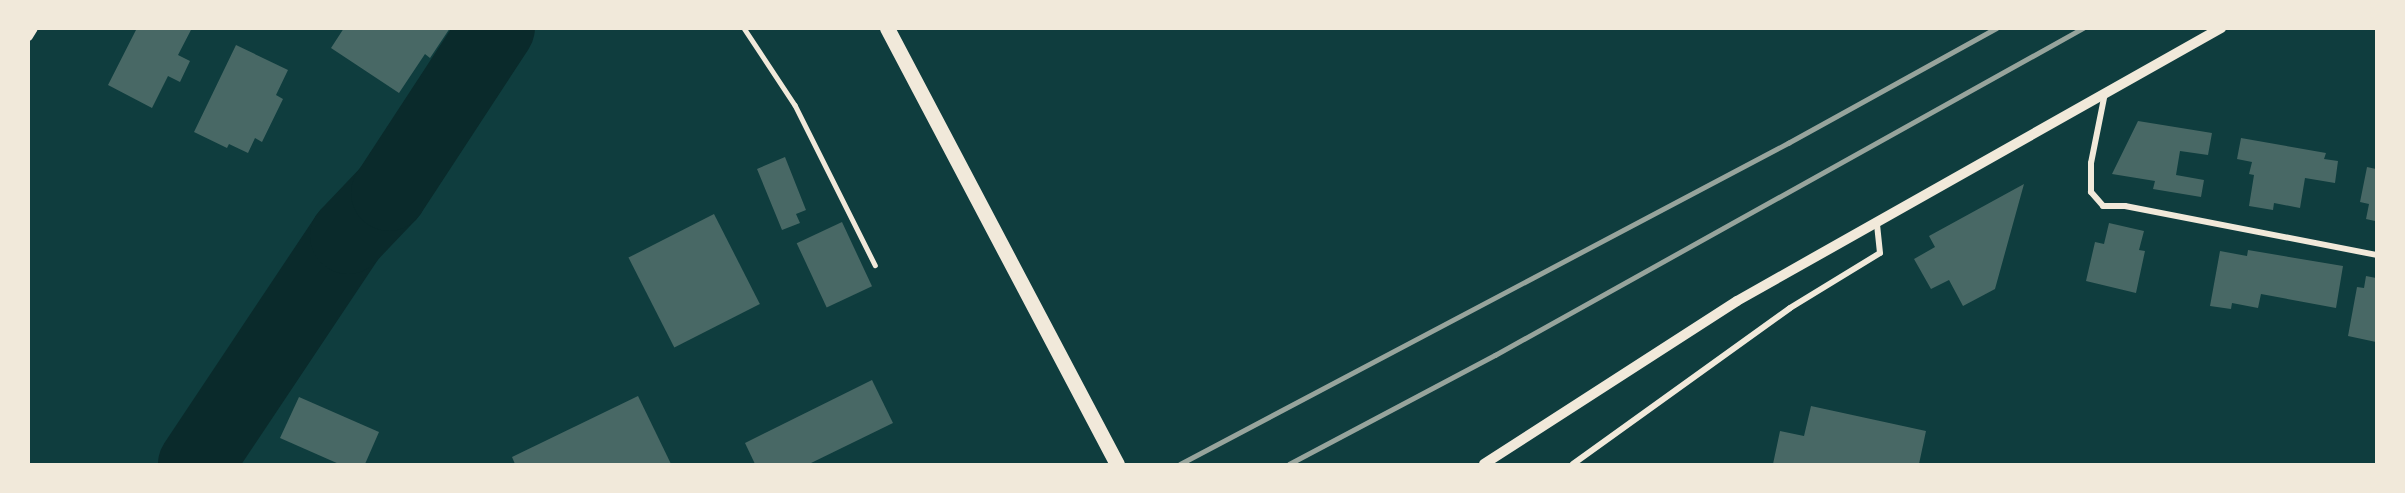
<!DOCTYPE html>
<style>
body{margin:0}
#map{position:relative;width:2405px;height:493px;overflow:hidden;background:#0f3d3e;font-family:Karla,sans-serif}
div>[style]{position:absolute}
.river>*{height:76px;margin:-38px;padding:0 38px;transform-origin:38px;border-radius:38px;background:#0a2a2b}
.building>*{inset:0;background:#486865;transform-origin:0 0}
.service>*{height:4.5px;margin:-2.25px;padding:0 2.25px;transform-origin:2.25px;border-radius:2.25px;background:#f1e9da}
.minor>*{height:6px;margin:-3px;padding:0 3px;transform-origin:3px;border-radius:3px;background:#f1e9da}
.tertiary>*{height:10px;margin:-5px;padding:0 5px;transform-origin:5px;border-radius:5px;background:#f1e9da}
.primary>*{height:15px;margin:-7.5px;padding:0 7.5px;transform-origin:7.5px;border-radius:7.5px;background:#f1e9da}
.rail>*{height:4.5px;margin:-2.25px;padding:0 2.25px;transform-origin:2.25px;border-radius:2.25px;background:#97a49c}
span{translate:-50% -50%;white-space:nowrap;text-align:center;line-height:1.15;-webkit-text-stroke:4.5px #f1e9da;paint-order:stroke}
.frame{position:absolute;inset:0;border:30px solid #f1e9da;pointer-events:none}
</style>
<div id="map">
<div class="river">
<i style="left:196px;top:464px;width:274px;rotate:-56.3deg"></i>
<i style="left:348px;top:236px;width:59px;rotate:-46.4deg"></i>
<i style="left:389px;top:193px;width:197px;rotate:-56.8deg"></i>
</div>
<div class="building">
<i style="clip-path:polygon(137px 28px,192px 28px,178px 55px,190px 61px,180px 82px,168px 76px,152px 108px,108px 85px)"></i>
<i style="clip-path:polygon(344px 28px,450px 28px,430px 58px,425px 54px,399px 93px,331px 48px)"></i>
<i style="clip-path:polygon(236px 45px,288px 70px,276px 95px,283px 99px,262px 142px,255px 138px,248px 153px,229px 144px,227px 148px,194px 132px)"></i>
<i style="clip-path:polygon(2138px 121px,2212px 133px,2208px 155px,2180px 151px,2176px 175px,2204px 180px,2201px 197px,2153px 189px,2155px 181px,2112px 174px)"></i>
<i style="clip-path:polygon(2241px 138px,2326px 153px,2324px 159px,2338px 161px,2335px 183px,2305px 178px,2300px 208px,2274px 203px,2273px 210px,2249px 206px,2254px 175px,2249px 174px,2252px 162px,2237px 159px)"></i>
<i style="clip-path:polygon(785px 157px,806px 210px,796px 214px,800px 223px,782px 230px,757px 169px)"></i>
<i style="clip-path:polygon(2367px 167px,2376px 169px,2376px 230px,2375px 221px,2366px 219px,2369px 204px,2360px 202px)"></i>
<i style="clip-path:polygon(2024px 184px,1995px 289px,1963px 306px,1949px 280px,1931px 289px,1914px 259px,1935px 247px,1929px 236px)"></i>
<i style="left:714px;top:214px;width:101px;height:96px;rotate:63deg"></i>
<i style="left:842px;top:222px;width:71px;height:50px;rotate:65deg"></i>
<i style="clip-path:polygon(2109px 223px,2144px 231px,2139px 250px,2145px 251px,2136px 293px,2086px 281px,2095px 242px,2104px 244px)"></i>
<i style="clip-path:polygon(2248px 250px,2343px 266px,2336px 308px,2261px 294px,2258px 308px,2232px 303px,2231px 309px,2210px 306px,2220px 251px,2247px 256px)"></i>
<i style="clip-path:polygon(2366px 276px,2376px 278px,2376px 342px,2348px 336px,2357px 287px,2364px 288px)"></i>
<i style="clip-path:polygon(872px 380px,893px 423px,809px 464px,755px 464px,745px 443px)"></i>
<i style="clip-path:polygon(638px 396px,671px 464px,515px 464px,512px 457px)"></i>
<i style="clip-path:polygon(299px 397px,379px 432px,365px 464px,339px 464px,280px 438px)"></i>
<i style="clip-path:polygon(1811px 406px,1926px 431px,1919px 464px,1773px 464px,1780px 431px,1804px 436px)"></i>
</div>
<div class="service">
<i style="left:744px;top:28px;width:92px;rotate:56.5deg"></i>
<i style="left:795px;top:105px;width:179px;rotate:63.4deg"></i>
</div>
<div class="minor">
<i style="left:2105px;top:93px;width:71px;rotate:101.3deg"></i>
<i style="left:2091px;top:163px;width:29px;rotate:90deg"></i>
<i style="left:2091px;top:192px;width:18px;rotate:49deg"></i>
<i style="left:2103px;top:206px;width:22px"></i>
<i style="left:2125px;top:206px;width:256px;rotate:11deg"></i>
<i style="left:1573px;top:464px;width:267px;rotate:-35.7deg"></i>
<i style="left:1790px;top:308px;width:105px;rotate:-31.4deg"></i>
<i style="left:1880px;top:253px;width:31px;rotate:-96deg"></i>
</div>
<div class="tertiary">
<i style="left:28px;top:36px;width:9px;rotate:-58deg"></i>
<i style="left:1484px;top:464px;width:301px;rotate:-32.8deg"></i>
<i style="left:1737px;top:301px;width:556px;rotate:-29.43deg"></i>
</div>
<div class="primary">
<i style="left:887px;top:28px;width:493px;rotate:62.2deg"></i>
</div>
<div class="rail">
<i style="left:1180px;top:464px;width:688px;rotate:-27.83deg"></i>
<i style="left:1788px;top:143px;width:238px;rotate:-28.9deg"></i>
<i style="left:1289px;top:464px;width:233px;rotate:-27.9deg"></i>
<i style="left:1495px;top:355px;width:673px;rotate:-29.08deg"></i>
</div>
<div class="frame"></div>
</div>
